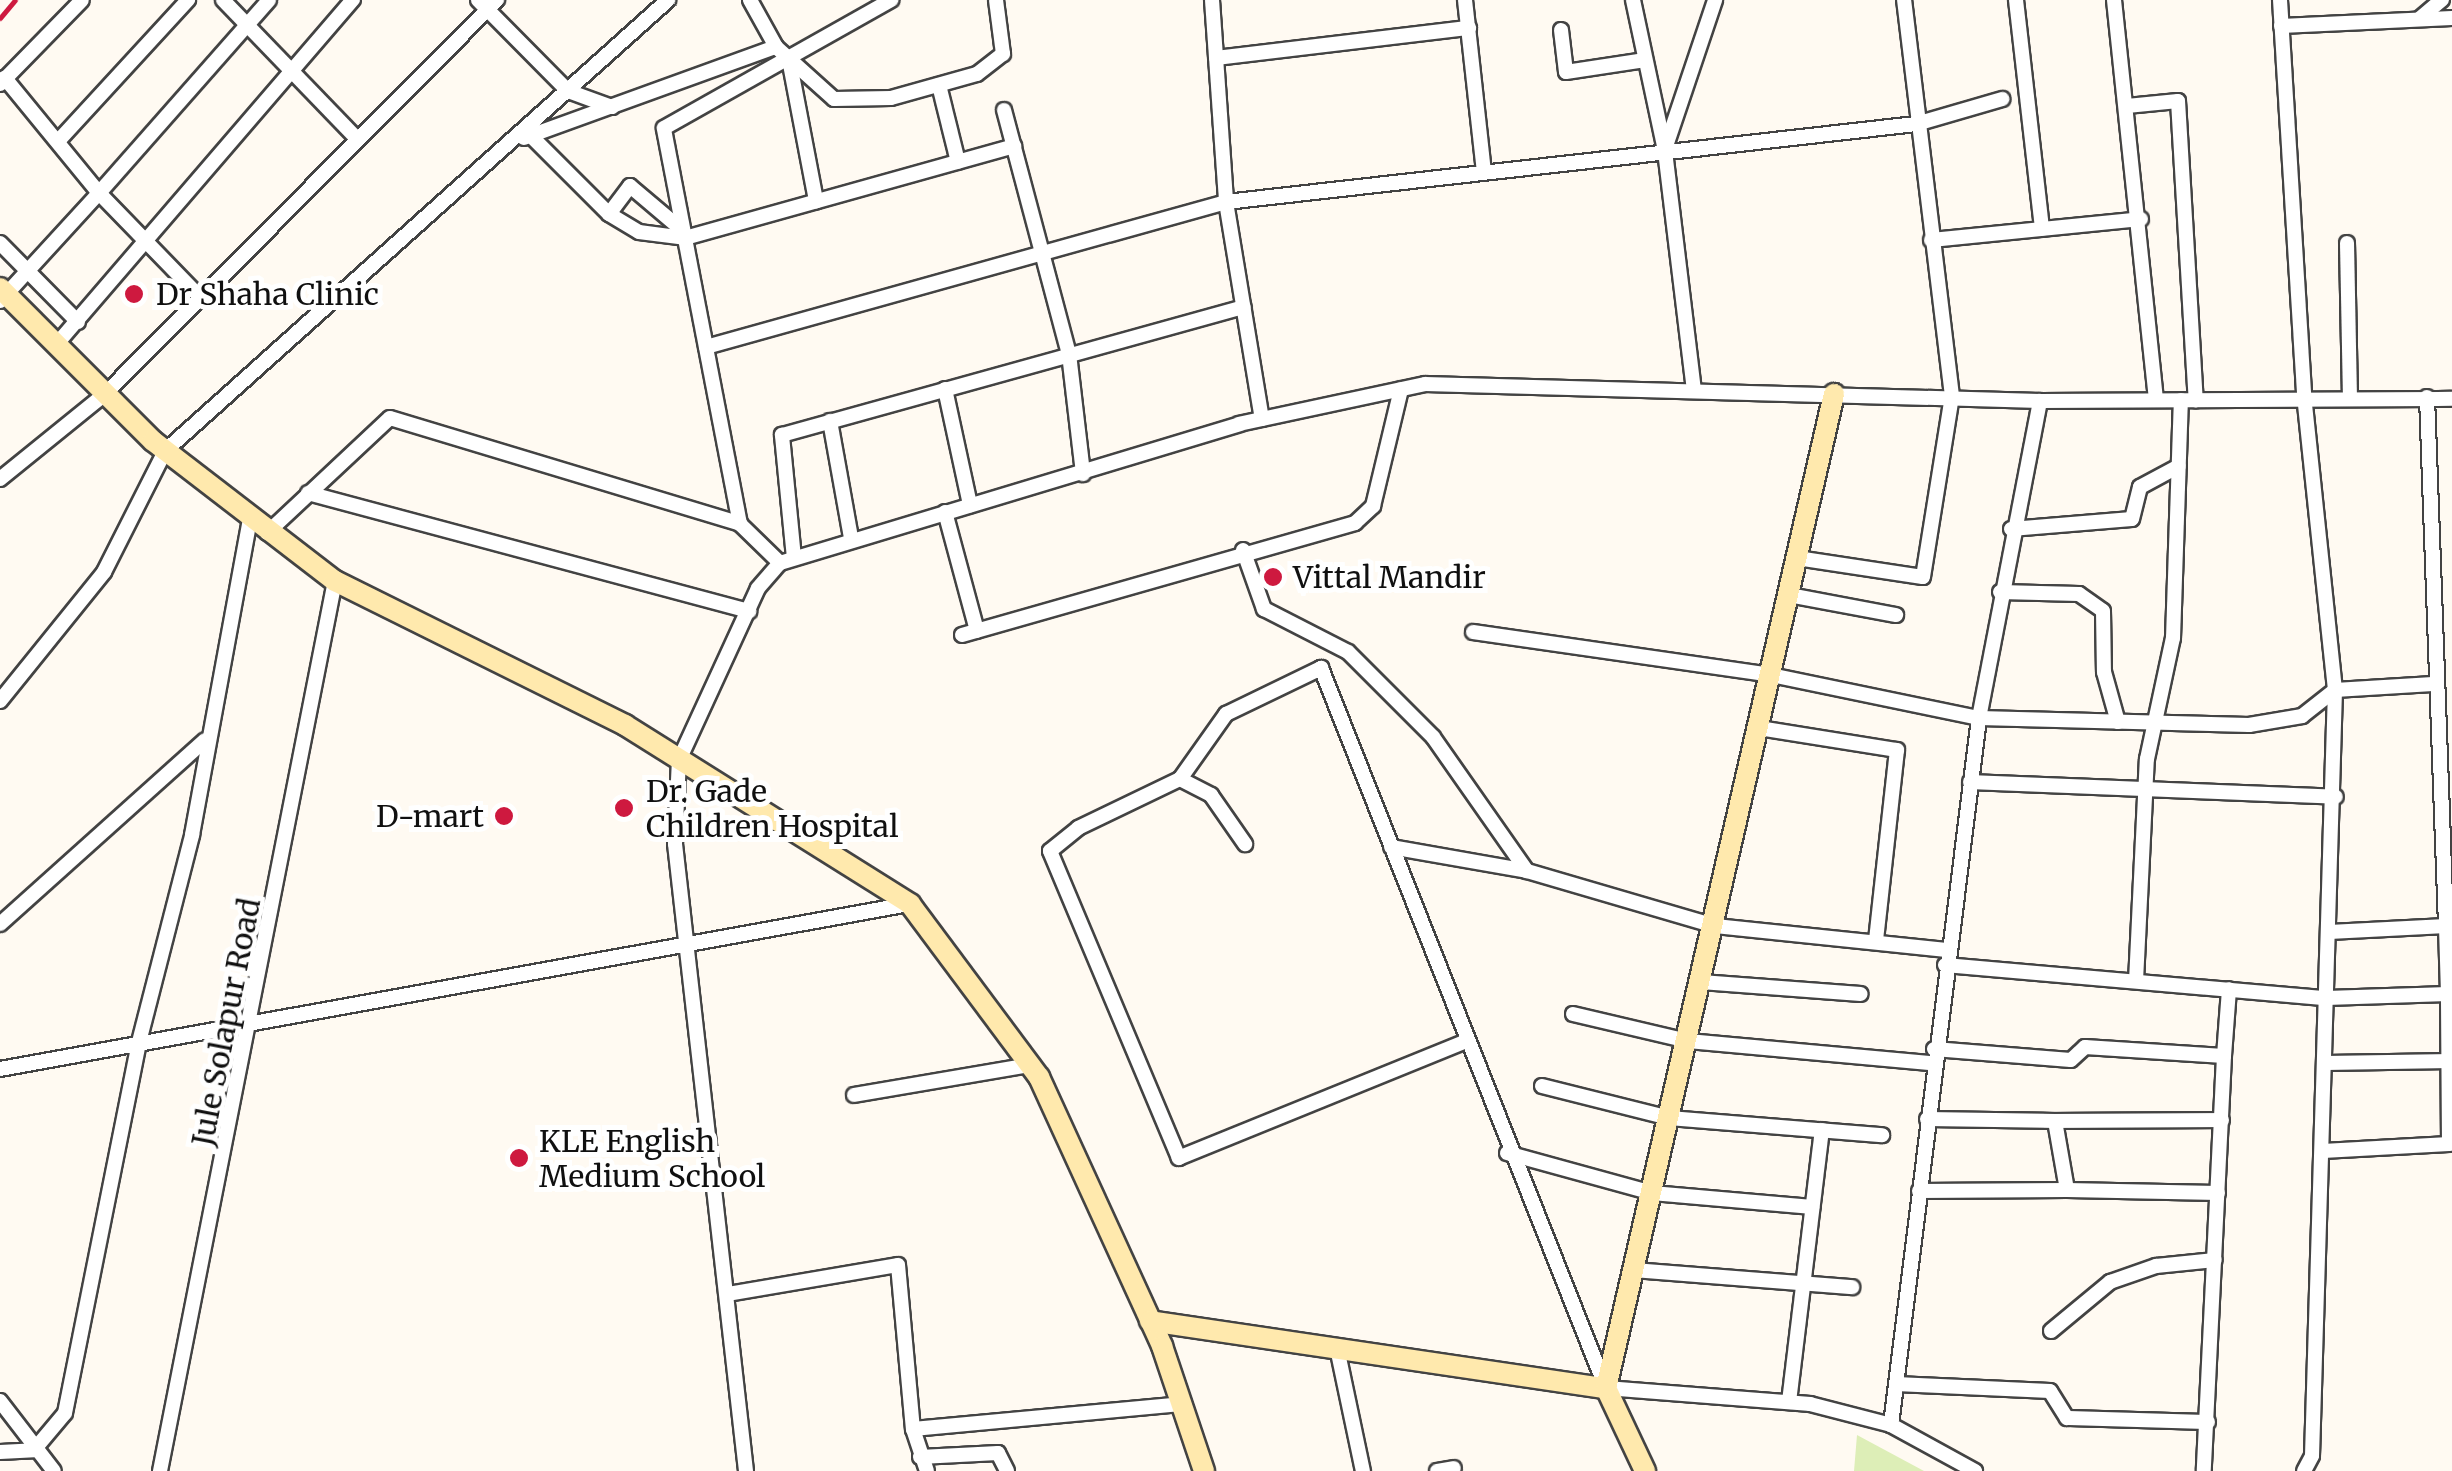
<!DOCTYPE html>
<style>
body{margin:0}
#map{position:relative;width:2452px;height:1471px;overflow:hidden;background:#fffaf2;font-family:Merriweather,serif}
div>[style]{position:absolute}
.green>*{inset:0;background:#ddeeb7}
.roads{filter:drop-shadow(2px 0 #434343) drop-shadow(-2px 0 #434343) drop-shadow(0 2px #434343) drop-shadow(0 -2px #434343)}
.street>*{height:14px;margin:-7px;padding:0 7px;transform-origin:7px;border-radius:7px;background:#fff}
.secondary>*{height:20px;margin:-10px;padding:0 10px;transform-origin:10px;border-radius:10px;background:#ffe9ad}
.rail>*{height:5px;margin:-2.5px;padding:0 2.5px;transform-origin:2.5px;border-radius:2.5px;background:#ce193f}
.dots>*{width:28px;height:28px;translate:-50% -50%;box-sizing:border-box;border:5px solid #fff;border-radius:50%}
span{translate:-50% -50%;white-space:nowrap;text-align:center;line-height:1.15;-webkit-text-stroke:10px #fff;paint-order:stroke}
.poi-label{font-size:30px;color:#101010}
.left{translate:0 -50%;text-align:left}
.right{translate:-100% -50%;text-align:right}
.street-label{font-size:30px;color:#101010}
</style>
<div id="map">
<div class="green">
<i style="clip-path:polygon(1857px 1435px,1924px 1471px,1854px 1471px)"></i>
</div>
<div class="roads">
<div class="street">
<i style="left:223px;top:0;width:193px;rotate:46deg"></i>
<i style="left:478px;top:0;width:128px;rotate:45.3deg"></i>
<i style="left:568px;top:91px;width:47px;rotate:20deg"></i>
<i style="left:750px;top:0;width:54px;rotate:61deg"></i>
<i style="left:1212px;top:0;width:202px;rotate:86deg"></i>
<i style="left:1226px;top:202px;width:220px;rotate:80.6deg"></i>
<i style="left:1465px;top:0;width:173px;rotate:83.7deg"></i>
<i style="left:1633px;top:0;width:154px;rotate:78deg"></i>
<i style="left:1665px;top:151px;width:240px;rotate:83.1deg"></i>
<i style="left:2016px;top:0;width:230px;rotate:83.5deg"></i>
<i style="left:2114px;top:0;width:401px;rotate:84deg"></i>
<i style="left:2280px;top:0;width:396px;rotate:86.5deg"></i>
<i style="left:2304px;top:395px;width:297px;rotate:84deg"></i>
<i style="left:2335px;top:690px;width:766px;rotate:91.72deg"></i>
<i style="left:2312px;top:1456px;width:17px;rotate:118deg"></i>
<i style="left:2419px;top:19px;width:30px;rotate:-40deg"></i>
<i style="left:2281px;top:26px;width:171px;rotate:-2.7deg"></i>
<i style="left:1561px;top:30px;width:42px;rotate:83.2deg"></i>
<i style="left:1566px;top:72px;width:80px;rotate:-8.6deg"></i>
<i style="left:1216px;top:58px;width:255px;rotate:-6.8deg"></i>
<i style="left:789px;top:59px;width:145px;rotate:79.2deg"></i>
<i style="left:0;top:84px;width:117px;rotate:-45.7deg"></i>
<i style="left:939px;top:85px;width:79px;rotate:76.1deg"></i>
<i style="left:2127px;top:106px;width:51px;rotate:-5.6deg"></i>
<i style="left:2178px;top:101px;width:300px;rotate:86.6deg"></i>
<i style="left:1004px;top:110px;width:253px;rotate:75.1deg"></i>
<i style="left:1069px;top:354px;width:121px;rotate:83.3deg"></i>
<i style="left:531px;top:136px;width:110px;rotate:45deg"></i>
<i style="left:609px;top:214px;width:35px;rotate:31deg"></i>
<i style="left:639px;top:232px;width:46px;rotate:7.4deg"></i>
<i style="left:685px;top:238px;width:342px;rotate:-15.6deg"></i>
<i style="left:61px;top:138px;width:188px;rotate:-47.4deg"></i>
<i style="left:524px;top:138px;width:268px;rotate:-19.9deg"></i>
<i style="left:776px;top:47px;width:78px;rotate:41.9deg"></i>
<i style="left:834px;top:99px;width:57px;rotate:-1deg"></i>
<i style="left:891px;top:98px;width:89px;rotate:-15.6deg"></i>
<i style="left:977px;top:74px;width:33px;rotate:-38deg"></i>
<i style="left:1003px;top:54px;width:54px;rotate:-97.4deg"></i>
<i style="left:1666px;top:146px;width:154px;rotate:-71.4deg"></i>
<i style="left:609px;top:214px;width:35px;rotate:-53deg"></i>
<i style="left:630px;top:186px;width:68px;rotate:40.2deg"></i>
<i style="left:1931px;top:240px;width:211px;rotate:-5.7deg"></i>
<i style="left:0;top:243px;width:111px;rotate:45.4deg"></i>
<i style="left:2347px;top:243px;width:152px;rotate:88.9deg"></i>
<i style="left:198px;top:295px;width:142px;rotate:-134.1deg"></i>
<i style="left:99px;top:193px;width:257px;rotate:-48.6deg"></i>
<i style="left:0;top:301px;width:147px;rotate:-47.5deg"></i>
<i style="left:99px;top:193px;width:149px;rotate:-129.3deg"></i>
<i style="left:55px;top:346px;width:457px;rotate:-49.3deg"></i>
<i style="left:706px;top:347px;width:540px;rotate:-15.58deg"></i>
<i style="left:1226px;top:202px;width:694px;rotate:-6.45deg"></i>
<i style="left:1916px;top:124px;width:90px;rotate:-16.2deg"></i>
<i style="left:945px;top:389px;width:119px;rotate:77.8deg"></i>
<i style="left:2427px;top:397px;width:529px;rotate:87.94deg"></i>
<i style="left:830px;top:421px;width:119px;rotate:79.8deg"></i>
<i style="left:0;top:479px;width:135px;rotate:-39deg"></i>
<i style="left:105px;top:394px;width:556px;rotate:-45.15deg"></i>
<i style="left:308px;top:493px;width:457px;rotate:15deg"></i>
<i style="left:945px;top:512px;width:123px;rotate:74.9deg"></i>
<i style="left:740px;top:524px;width:403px;rotate:-100.9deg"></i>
<i style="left:664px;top:128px;width:261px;rotate:-29.4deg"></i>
<i style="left:2011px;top:529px;width:121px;rotate:-4.7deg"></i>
<i style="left:2132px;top:519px;width:33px;rotate:-76deg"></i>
<i style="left:2140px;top:487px;width:44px;rotate:-28.3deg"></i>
<i style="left:267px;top:533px;width:168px;rotate:-43.1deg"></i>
<i style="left:390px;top:418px;width:366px;rotate:16.8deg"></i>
<i style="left:740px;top:524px;width:56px;rotate:44.3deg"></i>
<i style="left:1243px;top:550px;width:63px;rotate:70.4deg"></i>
<i style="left:1264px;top:609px;width:94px;rotate:27.1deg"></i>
<i style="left:1348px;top:652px;width:120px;rotate:45deg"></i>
<i style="left:1433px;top:737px;width:164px;rotate:55deg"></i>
<i style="left:794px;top:558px;width:124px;rotate:-95.6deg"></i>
<i style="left:782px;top:435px;width:479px;rotate:-15.5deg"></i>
<i style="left:1797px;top:558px;width:127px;rotate:8.6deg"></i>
<i style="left:1923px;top:577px;width:183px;rotate:-80.9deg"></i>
<i style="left:1952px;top:396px;width:399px;rotate:-96.9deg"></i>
<i style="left:2000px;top:592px;width:79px;rotate:1.5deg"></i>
<i style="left:2079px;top:594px;width:29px;rotate:35deg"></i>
<i style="left:2103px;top:611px;width:61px;rotate:89.1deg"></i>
<i style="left:2104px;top:672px;width:52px;rotate:74.4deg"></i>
<i style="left:1789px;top:595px;width:109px;rotate:10.6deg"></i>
<i style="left:1473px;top:632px;width:301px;rotate:8.2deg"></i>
<i style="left:1771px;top:675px;width:212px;rotate:11.7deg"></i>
<i style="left:1979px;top:718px;width:270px;rotate:1.5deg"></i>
<i style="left:2249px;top:725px;width:54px;rotate:-9.6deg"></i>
<i style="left:2302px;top:716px;width:42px;rotate:-38.2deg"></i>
<i style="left:2335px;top:690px;width:98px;rotate:-3.5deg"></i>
<i style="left:962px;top:635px;width:409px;rotate:-15.9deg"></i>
<i style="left:1355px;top:523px;width:25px;rotate:-43deg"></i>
<i style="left:1373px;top:506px;width:120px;rotate:-76.5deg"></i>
<i style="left:0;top:701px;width:166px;rotate:-51.1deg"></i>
<i style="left:104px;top:572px;width:136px;rotate:-63.2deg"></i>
<i style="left:165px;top:451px;width:676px;rotate:-41.88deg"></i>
<i style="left:1759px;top:728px;width:140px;rotate:9.1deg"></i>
<i style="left:1897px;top:750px;width:192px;rotate:96.3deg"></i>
<i style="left:1180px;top:779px;width:35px;rotate:27deg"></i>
<i style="left:1211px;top:795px;width:60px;rotate:55.2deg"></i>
<i style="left:1970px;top:782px;width:366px;rotate:2.3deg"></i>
<i style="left:1391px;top:847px;width:138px;rotate:10deg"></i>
<i style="left:1527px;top:871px;width:196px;rotate:16.3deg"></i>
<i style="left:1715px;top:926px;width:233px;rotate:5.9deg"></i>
<i style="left:0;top:924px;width:275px;rotate:-41.9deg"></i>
<i style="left:1945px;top:965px;width:382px;rotate:5deg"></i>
<i style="left:2326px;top:998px;width:122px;rotate:-1.9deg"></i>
<i style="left:2448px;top:994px;width:68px;rotate:-91.7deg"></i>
<i style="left:2446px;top:926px;width:117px;rotate:177.1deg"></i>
<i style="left:2136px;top:981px;width:222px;rotate:-87.2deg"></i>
<i style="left:2147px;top:759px;width:124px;rotate:-77.9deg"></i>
<i style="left:2173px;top:638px;width:238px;rotate:-88.1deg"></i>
<i style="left:1701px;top:982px;width:160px;rotate:4.3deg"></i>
<i style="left:1573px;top:1014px;width:118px;rotate:13.2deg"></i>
<i style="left:1688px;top:1041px;width:245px;rotate:5.2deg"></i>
<i style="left:1464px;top:1042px;width:308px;rotate:157.9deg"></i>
<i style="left:1179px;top:1158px;width:333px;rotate:-112.8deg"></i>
<i style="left:1050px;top:851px;width:36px;rotate:-39deg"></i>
<i style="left:1078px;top:828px;width:113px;rotate:-25.7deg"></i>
<i style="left:1180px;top:779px;width:80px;rotate:-54.7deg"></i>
<i style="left:1226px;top:714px;width:106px;rotate:-25.8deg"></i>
<i style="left:1321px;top:668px;width:774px;rotate:68.4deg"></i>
<i style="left:1606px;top:1388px;width:205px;rotate:4.5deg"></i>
<i style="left:1810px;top:1404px;width:84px;rotate:14.5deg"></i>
<i style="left:1891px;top:1425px;width:96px;rotate:28.7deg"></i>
<i style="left:1934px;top:1049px;width:137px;rotate:4.6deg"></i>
<i style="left:2071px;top:1060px;width:19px;rotate:-43deg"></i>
<i style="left:2085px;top:1047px;width:139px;rotate:3.7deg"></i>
<i style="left:2224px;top:1056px;width:415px;rotate:92.8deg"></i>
<i style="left:2224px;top:1056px;width:67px;rotate:-85.7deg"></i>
<i style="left:2325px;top:1063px;width:127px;rotate:-0.9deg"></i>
<i style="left:0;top:1069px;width:924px;rotate:-10.29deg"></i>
<i style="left:1542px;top:1086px;width:131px;rotate:14.1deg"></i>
<i style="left:1669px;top:1118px;width:214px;rotate:4.6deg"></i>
<i style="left:854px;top:1095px;width:178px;rotate:-9.7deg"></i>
<i style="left:1927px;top:1119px;width:128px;rotate:0.9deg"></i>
<i style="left:2055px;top:1121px;width:70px;rotate:80.1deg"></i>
<i style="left:2067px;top:1190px;width:151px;rotate:1.1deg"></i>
<i style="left:2055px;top:1121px;width:167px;rotate:-0.3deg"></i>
<i style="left:2323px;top:1151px;width:126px;rotate:-3.2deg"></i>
<i style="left:2449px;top:1144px;width:150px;rotate:-90.4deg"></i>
<i style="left:1507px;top:1153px;width:150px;rotate:15.4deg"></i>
<i style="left:1652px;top:1193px;width:161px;rotate:5deg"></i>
<i style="left:1919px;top:1191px;width:148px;rotate:-0.4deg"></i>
<i style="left:1634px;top:1270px;width:219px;rotate:4.5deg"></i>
<i style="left:728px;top:1294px;width:172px;rotate:-9.7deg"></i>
<i style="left:898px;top:1265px;width:165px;rotate:84.8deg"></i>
<i style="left:913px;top:1429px;width:44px;rotate:71.6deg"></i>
<i style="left:2051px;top:1331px;width:77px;rotate:-39.7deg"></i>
<i style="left:2110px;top:1282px;width:49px;rotate:-19.2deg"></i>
<i style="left:2156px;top:1266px;width:59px;rotate:-5.8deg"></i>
<i style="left:1337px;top:1348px;width:126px;rotate:78.1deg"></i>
<i style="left:1896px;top:1384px;width:154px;rotate:2.6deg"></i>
<i style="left:2050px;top:1391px;width:32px;rotate:58deg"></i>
<i style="left:2067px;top:1418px;width:141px;rotate:1.6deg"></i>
<i style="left:0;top:1401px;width:88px;rotate:52.4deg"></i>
<i style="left:1789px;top:1402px;width:274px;rotate:-83.1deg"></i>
<i style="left:1891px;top:1425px;width:712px;rotate:-82.9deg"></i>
<i style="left:1979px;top:718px;width:323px;rotate:-79.1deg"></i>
<i style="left:913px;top:1429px;width:269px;rotate:-5.3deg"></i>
<i style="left:0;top:1452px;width:34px;rotate:-3deg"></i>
<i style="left:34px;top:1450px;width:48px;rotate:-50deg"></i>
<i style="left:65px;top:1413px;width:378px;rotate:-78.7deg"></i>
<i style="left:139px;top:1042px;width:214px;rotate:-75.6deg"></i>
<i style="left:192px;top:835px;width:321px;rotate:-79.6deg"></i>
<i style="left:920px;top:1457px;width:78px;rotate:-2.9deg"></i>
<i style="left:998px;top:1453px;width:20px;rotate:63deg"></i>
<i style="left:160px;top:1471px;width:907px;rotate:-78.88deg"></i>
<i style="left:746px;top:1471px;width:631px;rotate:-96.46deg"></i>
<i style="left:675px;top:844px;width:84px;rotate:-87.3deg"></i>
<i style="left:679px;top:760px;width:189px;rotate:-65.3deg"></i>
<i style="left:758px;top:588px;width:33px;rotate:-49deg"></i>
<i style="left:780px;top:563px;width:480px;rotate:-16.8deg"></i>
<i style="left:1239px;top:424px;width:190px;rotate:-12.1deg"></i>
<i style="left:1425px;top:384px;width:615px;rotate:1.58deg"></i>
<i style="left:2040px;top:401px;width:412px;rotate:-0.3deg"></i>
<i style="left:1437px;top:1471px;width:17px;rotate:-10deg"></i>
</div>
<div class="secondary">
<i style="left:0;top:288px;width:216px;rotate:45deg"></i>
<i style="left:153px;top:441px;width:230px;rotate:37.6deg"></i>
<i style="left:335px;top:581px;width:324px;rotate:26.4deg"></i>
<i style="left:625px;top:725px;width:337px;rotate:32.1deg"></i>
<i style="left:910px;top:904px;width:216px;rotate:53.3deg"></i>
<i style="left:1039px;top:1077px;width:296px;rotate:65.4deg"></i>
<i style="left:1162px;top:1346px;width:132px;rotate:71.4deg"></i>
<i style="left:1150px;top:1321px;width:461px;rotate:8.4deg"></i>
<i style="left:1606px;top:1388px;width:92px;rotate:64.8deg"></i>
<i style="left:1606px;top:1388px;width:1020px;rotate:-77.08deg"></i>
</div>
</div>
<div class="rail">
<i style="left:0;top:18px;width:23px;rotate:-50deg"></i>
</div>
<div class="dots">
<i style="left:134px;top:294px;background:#ce193f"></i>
<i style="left:1273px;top:577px;background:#ce193f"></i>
<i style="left:624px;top:808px;background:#ce193f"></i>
<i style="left:504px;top:816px;background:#ce193f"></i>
<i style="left:519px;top:1158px;background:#ce193f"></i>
</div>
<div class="poi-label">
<span class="left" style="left:156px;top:294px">Dr Shaha Clinic</span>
<span class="left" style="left:1293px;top:577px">Vittal Mandir</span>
<span class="left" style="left:646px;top:808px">Dr. Gade<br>Children Hospital</span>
<span class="right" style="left:484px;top:816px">D-mart</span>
<span class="left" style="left:539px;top:1158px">KLE English<br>Medium School</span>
</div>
<div class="street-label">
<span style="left:226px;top:1022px;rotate:-79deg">Jule Solapur Road</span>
</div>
</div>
